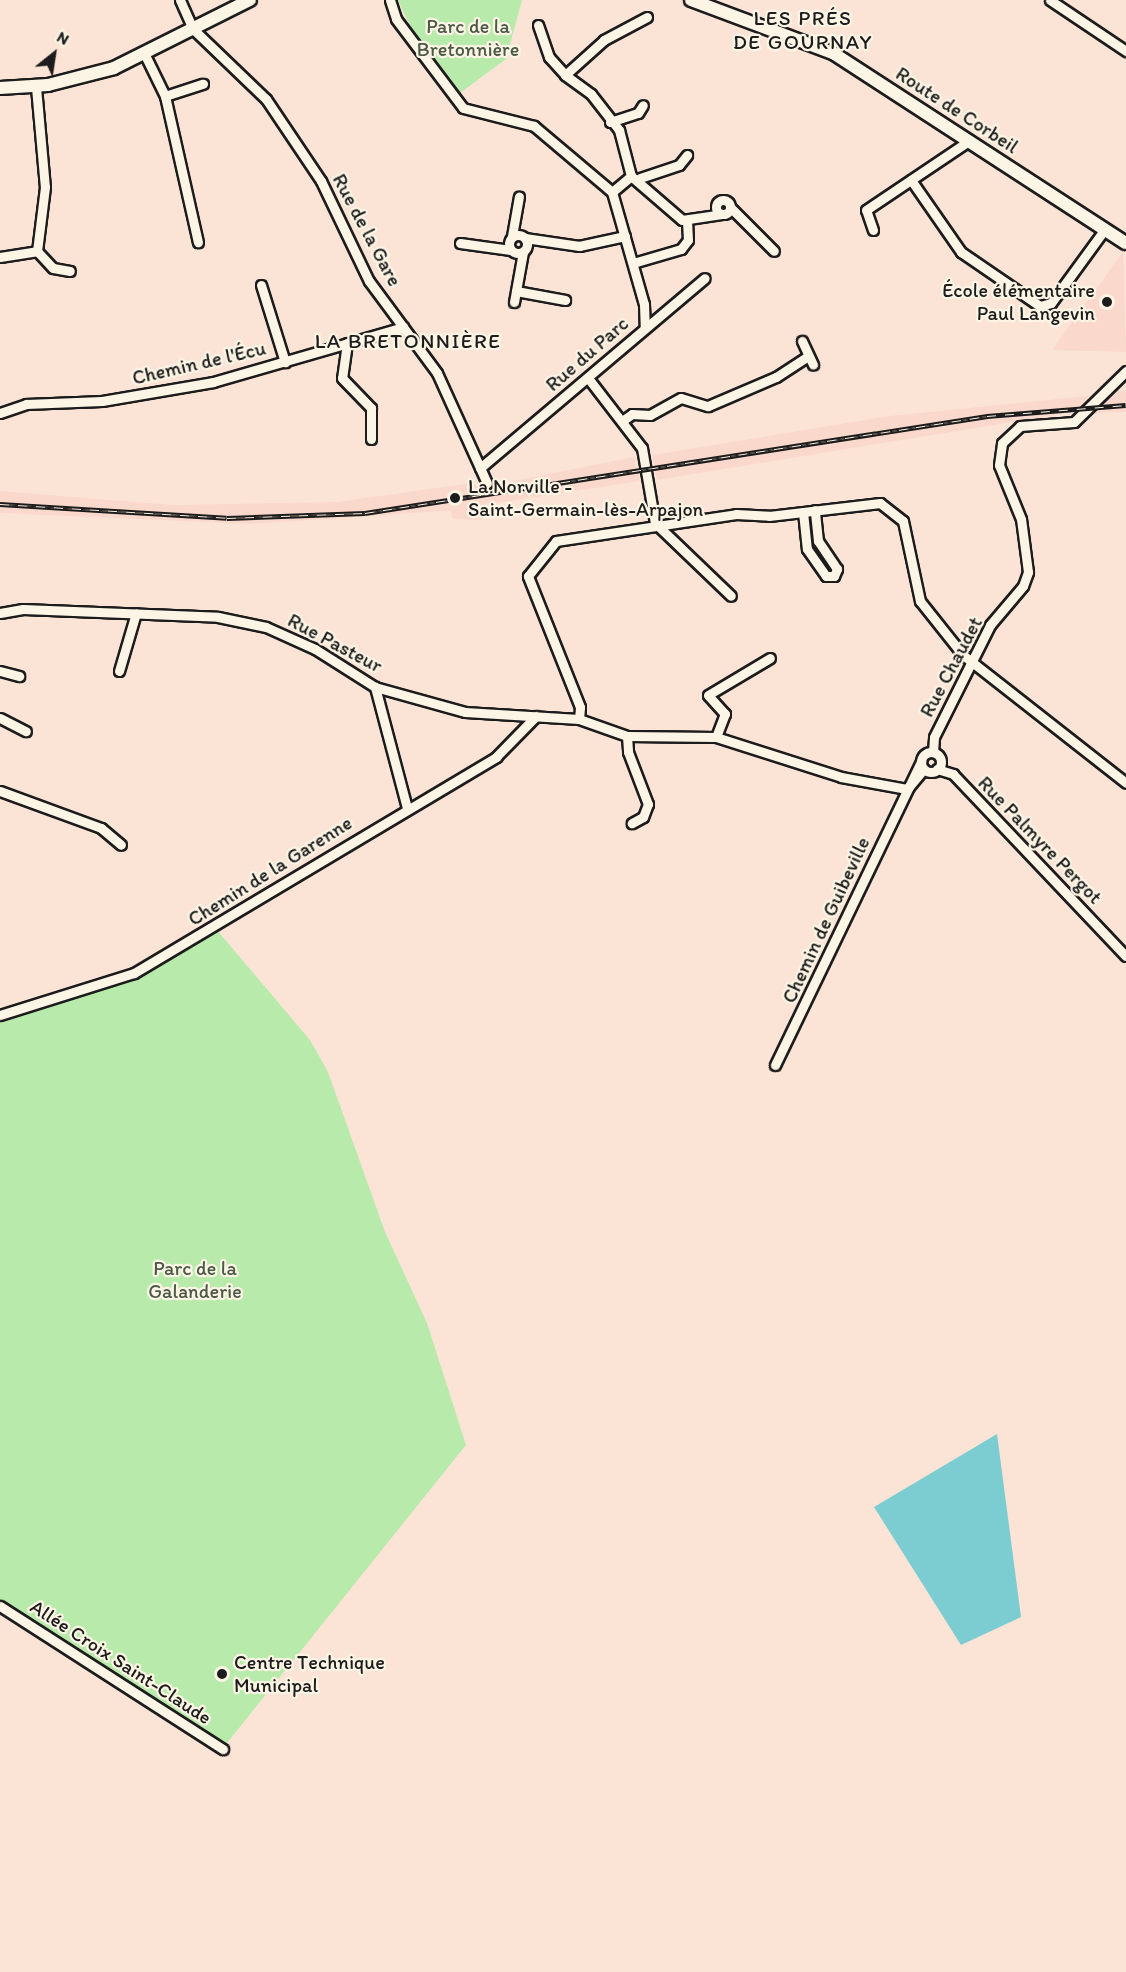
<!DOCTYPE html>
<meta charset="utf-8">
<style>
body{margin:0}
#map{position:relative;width:1126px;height:1972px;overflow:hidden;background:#fbe4d6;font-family:Itim,sans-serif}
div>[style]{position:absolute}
.built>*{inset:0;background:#fad8cc}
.green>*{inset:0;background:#b8eaab}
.water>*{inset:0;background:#7bcdd2}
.roads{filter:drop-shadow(2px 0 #1c1c1c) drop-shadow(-2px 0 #1c1c1c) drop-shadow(0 2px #1c1c1c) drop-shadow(0 -2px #1c1c1c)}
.minor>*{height:9px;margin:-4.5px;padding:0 4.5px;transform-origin:4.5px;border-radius:4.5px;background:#fcf5e5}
.minor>.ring{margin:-4.5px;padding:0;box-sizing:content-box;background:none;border:9px solid #fcf5e5;border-radius:50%}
.major>*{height:12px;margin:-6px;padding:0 6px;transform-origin:6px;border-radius:6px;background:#fcf5e5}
.rail>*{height:5px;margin-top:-2.5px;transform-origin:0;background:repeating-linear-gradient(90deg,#fcf5e5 0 9px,#1c1c1c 0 18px);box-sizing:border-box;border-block:2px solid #1c1c1c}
.dots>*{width:16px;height:16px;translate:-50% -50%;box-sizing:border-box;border:3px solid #fcf5e5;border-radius:50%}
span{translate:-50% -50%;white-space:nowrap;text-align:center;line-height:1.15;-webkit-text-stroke:4.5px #fcf5e5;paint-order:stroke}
.park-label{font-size:20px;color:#4b5a47}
.street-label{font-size:20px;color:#1c1c1c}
.poi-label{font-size:20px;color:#1c1c1c}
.right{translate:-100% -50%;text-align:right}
.left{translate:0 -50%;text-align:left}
.neighbourhood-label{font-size:21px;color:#1c1c1c;letter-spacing:1.5px}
.north{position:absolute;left:24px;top:24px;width:60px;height:60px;-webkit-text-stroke:4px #fcf5e5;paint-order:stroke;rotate:30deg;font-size:16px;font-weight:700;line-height:24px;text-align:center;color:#1c1c1c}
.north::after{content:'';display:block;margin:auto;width:21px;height:27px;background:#1c1c1c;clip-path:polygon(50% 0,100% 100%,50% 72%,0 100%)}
</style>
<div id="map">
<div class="built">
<i style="clip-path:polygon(1123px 252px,1126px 352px,1052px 350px)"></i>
<i style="clip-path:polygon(1115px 391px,1126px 391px,1126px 412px,1096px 413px)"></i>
<i style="clip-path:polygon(1088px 396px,1079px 411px,657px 480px,653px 461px,653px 455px,890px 416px)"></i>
<i style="clip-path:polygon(634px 457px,640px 481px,483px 505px,484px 519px,476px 520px,453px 519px,451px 511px,443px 511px,251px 524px,0 513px,0 491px,172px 505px,338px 502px,472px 483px,480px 488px)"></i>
</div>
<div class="green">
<i style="clip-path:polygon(398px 0,522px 0,506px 59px,460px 93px,410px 26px)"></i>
<i style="clip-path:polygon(216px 929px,310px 1040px,328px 1072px,385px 1232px,427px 1323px,466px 1445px,223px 1748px,0 1606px,0 1016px,100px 988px)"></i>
</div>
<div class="water">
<i style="clip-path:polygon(997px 1434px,1021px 1617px,961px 1645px,874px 1507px)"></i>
</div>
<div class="roads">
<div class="minor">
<i style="left:180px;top:0;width:32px;rotate:66deg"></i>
<i style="left:193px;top:29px;width:101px;rotate:43.8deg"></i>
<i style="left:266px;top:99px;width:99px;rotate:56.1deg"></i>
<i style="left:321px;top:181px;width:111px;rotate:64.4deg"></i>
<i style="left:369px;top:281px;width:114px;rotate:53.5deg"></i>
<i style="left:437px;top:373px;width:121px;rotate:65.6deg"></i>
<i style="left:390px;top:0;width:20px;rotate:72deg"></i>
<i style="left:396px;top:19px;width:111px;rotate:53deg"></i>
<i style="left:463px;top:108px;width:73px;rotate:14.2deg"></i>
<i style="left:534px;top:126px;width:102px;rotate:40.2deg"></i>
<i style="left:612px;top:192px;width:116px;rotate:74.1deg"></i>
<i style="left:644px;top:304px;width:23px;rotate:88deg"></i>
<i style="left:1050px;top:0;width:92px;rotate:33.9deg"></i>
<i style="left:647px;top:17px;width:49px;rotate:151.9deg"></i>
<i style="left:604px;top:40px;width:52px;rotate:138.1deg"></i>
<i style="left:565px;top:75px;width:32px;rotate:36deg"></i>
<i style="left:591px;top:94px;width:46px;rotate:52.1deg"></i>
<i style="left:619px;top:130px;width:48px;rotate:75.4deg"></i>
<i style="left:631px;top:176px;width:67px;rotate:40.8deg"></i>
<i style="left:682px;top:220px;width:40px;rotate:-8.5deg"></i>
<i style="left:538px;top:25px;width:34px;rotate:71deg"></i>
<i style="left:549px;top:57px;width:24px;rotate:48deg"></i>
<i style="left:145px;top:55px;width:46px;rotate:64deg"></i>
<i style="left:165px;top:96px;width:150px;rotate:77.3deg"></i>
<i style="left:36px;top:87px;width:100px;rotate:84.9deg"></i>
<i style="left:45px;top:187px;width:64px;rotate:97.1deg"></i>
<i style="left:165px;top:96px;width:40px;rotate:-18deg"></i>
<i style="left:610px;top:122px;width:29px;rotate:-18deg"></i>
<i style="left:638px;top:113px;width:9px;rotate:-58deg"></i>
<i style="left:640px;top:178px;width:41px;rotate:-18.4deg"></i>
<i style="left:679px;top:165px;width:13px;rotate:-51deg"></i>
<i style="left:911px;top:180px;width:88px;rotate:55.2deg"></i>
<i style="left:961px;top:252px;width:96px;rotate:34.4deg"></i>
<i style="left:1040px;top:306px;width:11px;rotate:-15deg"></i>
<i style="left:1051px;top:303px;width:92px;rotate:-53.9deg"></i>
<i style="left:612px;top:192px;width:25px;rotate:-40deg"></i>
<i class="ring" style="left:716px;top:200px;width:5px;height:5px"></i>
<i style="left:730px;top:207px;width:62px;rotate:45deg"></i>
<i style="left:873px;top:230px;width:21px;rotate:-109deg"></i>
<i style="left:866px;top:210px;width:125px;rotate:-33.9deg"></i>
<i class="ring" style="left:509px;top:235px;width:9px;height:9px"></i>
<i style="left:512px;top:236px;width:40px;rotate:-80deg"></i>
<i style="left:525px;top:238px;width:55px;rotate:8.4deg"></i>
<i style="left:579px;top:246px;width:47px;rotate:-12.3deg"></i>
<i style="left:460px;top:243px;width:51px;rotate:7.8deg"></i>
<i style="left:37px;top:251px;width:23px;rotate:47deg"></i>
<i style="left:53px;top:268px;width:17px;rotate:10deg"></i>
<i style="left:0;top:257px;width:37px;rotate:-9deg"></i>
<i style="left:633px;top:263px;width:50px;rotate:-16.3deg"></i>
<i style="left:681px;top:249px;width:11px;rotate:-52deg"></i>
<i style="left:688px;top:240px;width:17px;rotate:-93deg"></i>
<i style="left:261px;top:285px;width:81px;rotate:72.7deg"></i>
<i style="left:516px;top:291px;width:50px;rotate:10.4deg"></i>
<i style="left:514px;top:302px;width:51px;rotate:-79.8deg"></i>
<i style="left:802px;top:341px;width:26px;rotate:65deg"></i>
<i style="left:347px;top:343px;width:35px;rotate:98deg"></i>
<i style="left:342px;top:378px;width:42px;rotate:46deg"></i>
<i style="left:371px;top:408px;width:31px;rotate:90deg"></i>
<i style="left:588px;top:378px;width:88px;rotate:52.4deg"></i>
<i style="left:642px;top:448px;width:76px;rotate:80.2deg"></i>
<i style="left:0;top:413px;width:28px;rotate:-19deg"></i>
<i style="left:26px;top:404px;width:76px;rotate:-2.3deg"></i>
<i style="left:102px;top:401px;width:113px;rotate:-9.7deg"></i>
<i style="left:213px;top:382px;width:198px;rotate:-16.1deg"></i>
<i style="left:622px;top:421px;width:12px;rotate:-35deg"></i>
<i style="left:632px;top:414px;width:18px;rotate:3deg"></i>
<i style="left:650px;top:415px;width:35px;rotate:-29deg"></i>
<i style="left:681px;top:398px;width:28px;rotate:17deg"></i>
<i style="left:708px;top:406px;width:74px;rotate:-23.1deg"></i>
<i style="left:776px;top:377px;width:37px;rotate:-33deg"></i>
<i style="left:480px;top:468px;width:294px;rotate:-40.2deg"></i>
<i style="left:803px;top:512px;width:37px;rotate:84deg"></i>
<i style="left:807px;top:549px;width:33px;rotate:55deg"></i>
<i style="left:826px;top:576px;width:8px"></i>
<i style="left:834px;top:576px;width:8px;rotate:-67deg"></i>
<i style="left:837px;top:569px;width:34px;rotate:-124deg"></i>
<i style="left:818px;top:541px;width:31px;rotate:-96deg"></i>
<i style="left:655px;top:523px;width:105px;rotate:43.8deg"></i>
<i style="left:0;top:613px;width:23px;rotate:-10deg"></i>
<i style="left:23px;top:609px;width:195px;rotate:2.3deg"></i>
<i style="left:218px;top:617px;width:49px;rotate:11.8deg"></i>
<i style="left:266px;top:627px;width:54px;rotate:24.2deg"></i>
<i style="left:315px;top:649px;width:71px;rotate:32.3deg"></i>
<i style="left:375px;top:687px;width:93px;rotate:15.5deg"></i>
<i style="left:465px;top:712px;width:114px;rotate:3.5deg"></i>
<i style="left:579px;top:719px;width:51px;rotate:19.5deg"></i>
<i style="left:627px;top:736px;width:89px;rotate:0.6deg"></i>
<i style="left:716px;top:737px;width:131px;rotate:17.7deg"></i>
<i style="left:841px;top:777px;width:67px;rotate:10.3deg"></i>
<i style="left:907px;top:789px;width:26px;rotate:-50deg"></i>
<i style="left:0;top:671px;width:20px;rotate:15deg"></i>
<i style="left:119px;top:671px;width:60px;rotate:-73.7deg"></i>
<i style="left:375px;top:687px;width:125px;rotate:75.2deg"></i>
<i style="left:0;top:718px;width:29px;rotate:27deg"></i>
<i style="left:579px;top:719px;width:12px;rotate:-85deg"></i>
<i style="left:580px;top:707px;width:141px;rotate:-111.7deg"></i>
<i style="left:528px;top:576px;width:45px;rotate:-51.3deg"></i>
<i style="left:556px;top:541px;width:182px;rotate:-8.5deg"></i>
<i style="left:736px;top:514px;width:33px;rotate:3deg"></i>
<i style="left:769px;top:516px;width:112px;rotate:-6.7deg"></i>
<i style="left:880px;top:503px;width:29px;rotate:38deg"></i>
<i style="left:903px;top:521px;width:82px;rotate:78deg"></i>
<i style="left:920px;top:601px;width:69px;rotate:51.5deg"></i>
<i style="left:963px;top:655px;width:207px;rotate:38.1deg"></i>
<i style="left:627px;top:736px;width:16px;rotate:86deg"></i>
<i style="left:628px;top:752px;width:56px;rotate:69deg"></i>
<i style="left:648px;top:804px;width:14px;rotate:111deg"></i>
<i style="left:643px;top:817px;width:13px;rotate:151deg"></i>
<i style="left:716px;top:737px;width:25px;rotate:-69deg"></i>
<i style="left:725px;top:714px;width:25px;rotate:-132deg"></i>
<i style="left:708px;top:695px;width:72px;rotate:-30.8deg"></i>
<i style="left:933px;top:752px;width:15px;rotate:-86deg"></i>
<i style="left:934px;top:737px;width:125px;rotate:-63.4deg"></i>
<i style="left:990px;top:625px;width:51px;rotate:-49.8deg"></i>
<i style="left:1023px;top:586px;width:15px;rotate:-70deg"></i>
<i style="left:1028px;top:572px;width:53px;rotate:-97.5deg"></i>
<i style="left:1021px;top:519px;width:58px;rotate:-112.2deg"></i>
<i style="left:999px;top:465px;width:22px;rotate:-82deg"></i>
<i style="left:1002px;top:443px;width:25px;rotate:-43deg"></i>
<i style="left:1020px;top:426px;width:54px;rotate:-4.2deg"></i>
<i style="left:1074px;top:422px;width:73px;rotate:-44.4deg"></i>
<i class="ring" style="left:921px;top:752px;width:11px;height:11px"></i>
<i style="left:937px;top:769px;width:17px;rotate:17deg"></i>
<i style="left:953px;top:774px;width:251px;rotate:46.5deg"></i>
<i style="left:0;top:791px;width:108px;rotate:20.1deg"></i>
<i style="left:101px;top:828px;width:26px;rotate:40deg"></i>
<i style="left:0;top:1015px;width:140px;rotate:-17.4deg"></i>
<i style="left:134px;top:973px;width:422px;rotate:-30.8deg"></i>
<i style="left:496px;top:757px;width:57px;rotate:-45.7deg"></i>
<i style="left:775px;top:1065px;width:337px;rotate:-64.3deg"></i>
<i style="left:0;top:1606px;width:265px;rotate:32.7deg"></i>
</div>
<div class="major">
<i style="left:691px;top:0;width:152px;rotate:20.5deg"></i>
<i style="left:833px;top:53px;width:349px;rotate:33deg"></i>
<i style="left:0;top:88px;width:48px;rotate:-3.6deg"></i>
<i style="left:48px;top:85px;width:68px;rotate:-14.4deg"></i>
<i style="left:114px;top:68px;width:152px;rotate:-26.6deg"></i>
</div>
</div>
<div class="rail">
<i style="left:0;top:504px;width:227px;rotate:3.5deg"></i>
<i style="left:227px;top:518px;width:138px;rotate:-2.1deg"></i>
<i style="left:365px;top:513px;width:630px;rotate:-8.86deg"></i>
<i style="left:987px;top:416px;width:139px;rotate:-4.5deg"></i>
</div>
<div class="dots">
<i style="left:1107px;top:302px;background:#1c1c1c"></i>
<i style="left:455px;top:498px;background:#1c1c1c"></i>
<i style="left:222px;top:1674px;background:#1c1c1c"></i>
</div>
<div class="park-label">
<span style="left:468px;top:38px">Parc de la<br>Bretonnière</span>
<span style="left:195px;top:1280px">Parc de la<br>Galanderie</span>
</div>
<div class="street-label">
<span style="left:957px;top:110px;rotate:33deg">Route de Corbeil</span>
<span style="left:367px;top:230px;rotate:62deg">Rue de la Gare</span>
<span style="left:587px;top:354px;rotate:-41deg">Rue du Parc</span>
<span style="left:199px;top:363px;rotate:-13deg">Chemin de l'Écu</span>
<span style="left:335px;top:643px;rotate:28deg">Rue Pasteur</span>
<span style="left:951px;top:667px;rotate:-62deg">Rue Chaudet</span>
<span style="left:1040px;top:840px;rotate:46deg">Rue Palmyre Pergot</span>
<span style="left:270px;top:871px;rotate:-32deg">Chemin de la Garenne</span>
<span style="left:826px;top:920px;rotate:-65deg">Chemin de Guibeville</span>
<span style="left:121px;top:1662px;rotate:33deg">Allée Croix Saint-Claude</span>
</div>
<div class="poi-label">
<span class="right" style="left:1095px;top:302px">École élémentaire<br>Paul Langevin</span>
<span class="left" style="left:468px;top:498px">La Norville -<br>Saint-Germain-lès-Arpajon</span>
<span class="left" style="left:234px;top:1674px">Centre Technique<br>Municipal</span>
</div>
<div class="neighbourhood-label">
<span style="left:803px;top:30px">LES PRÉS<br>DE GOURNAY</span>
<span style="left:408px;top:341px">LA BRETONNIÈRE</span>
</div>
<div class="north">N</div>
</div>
